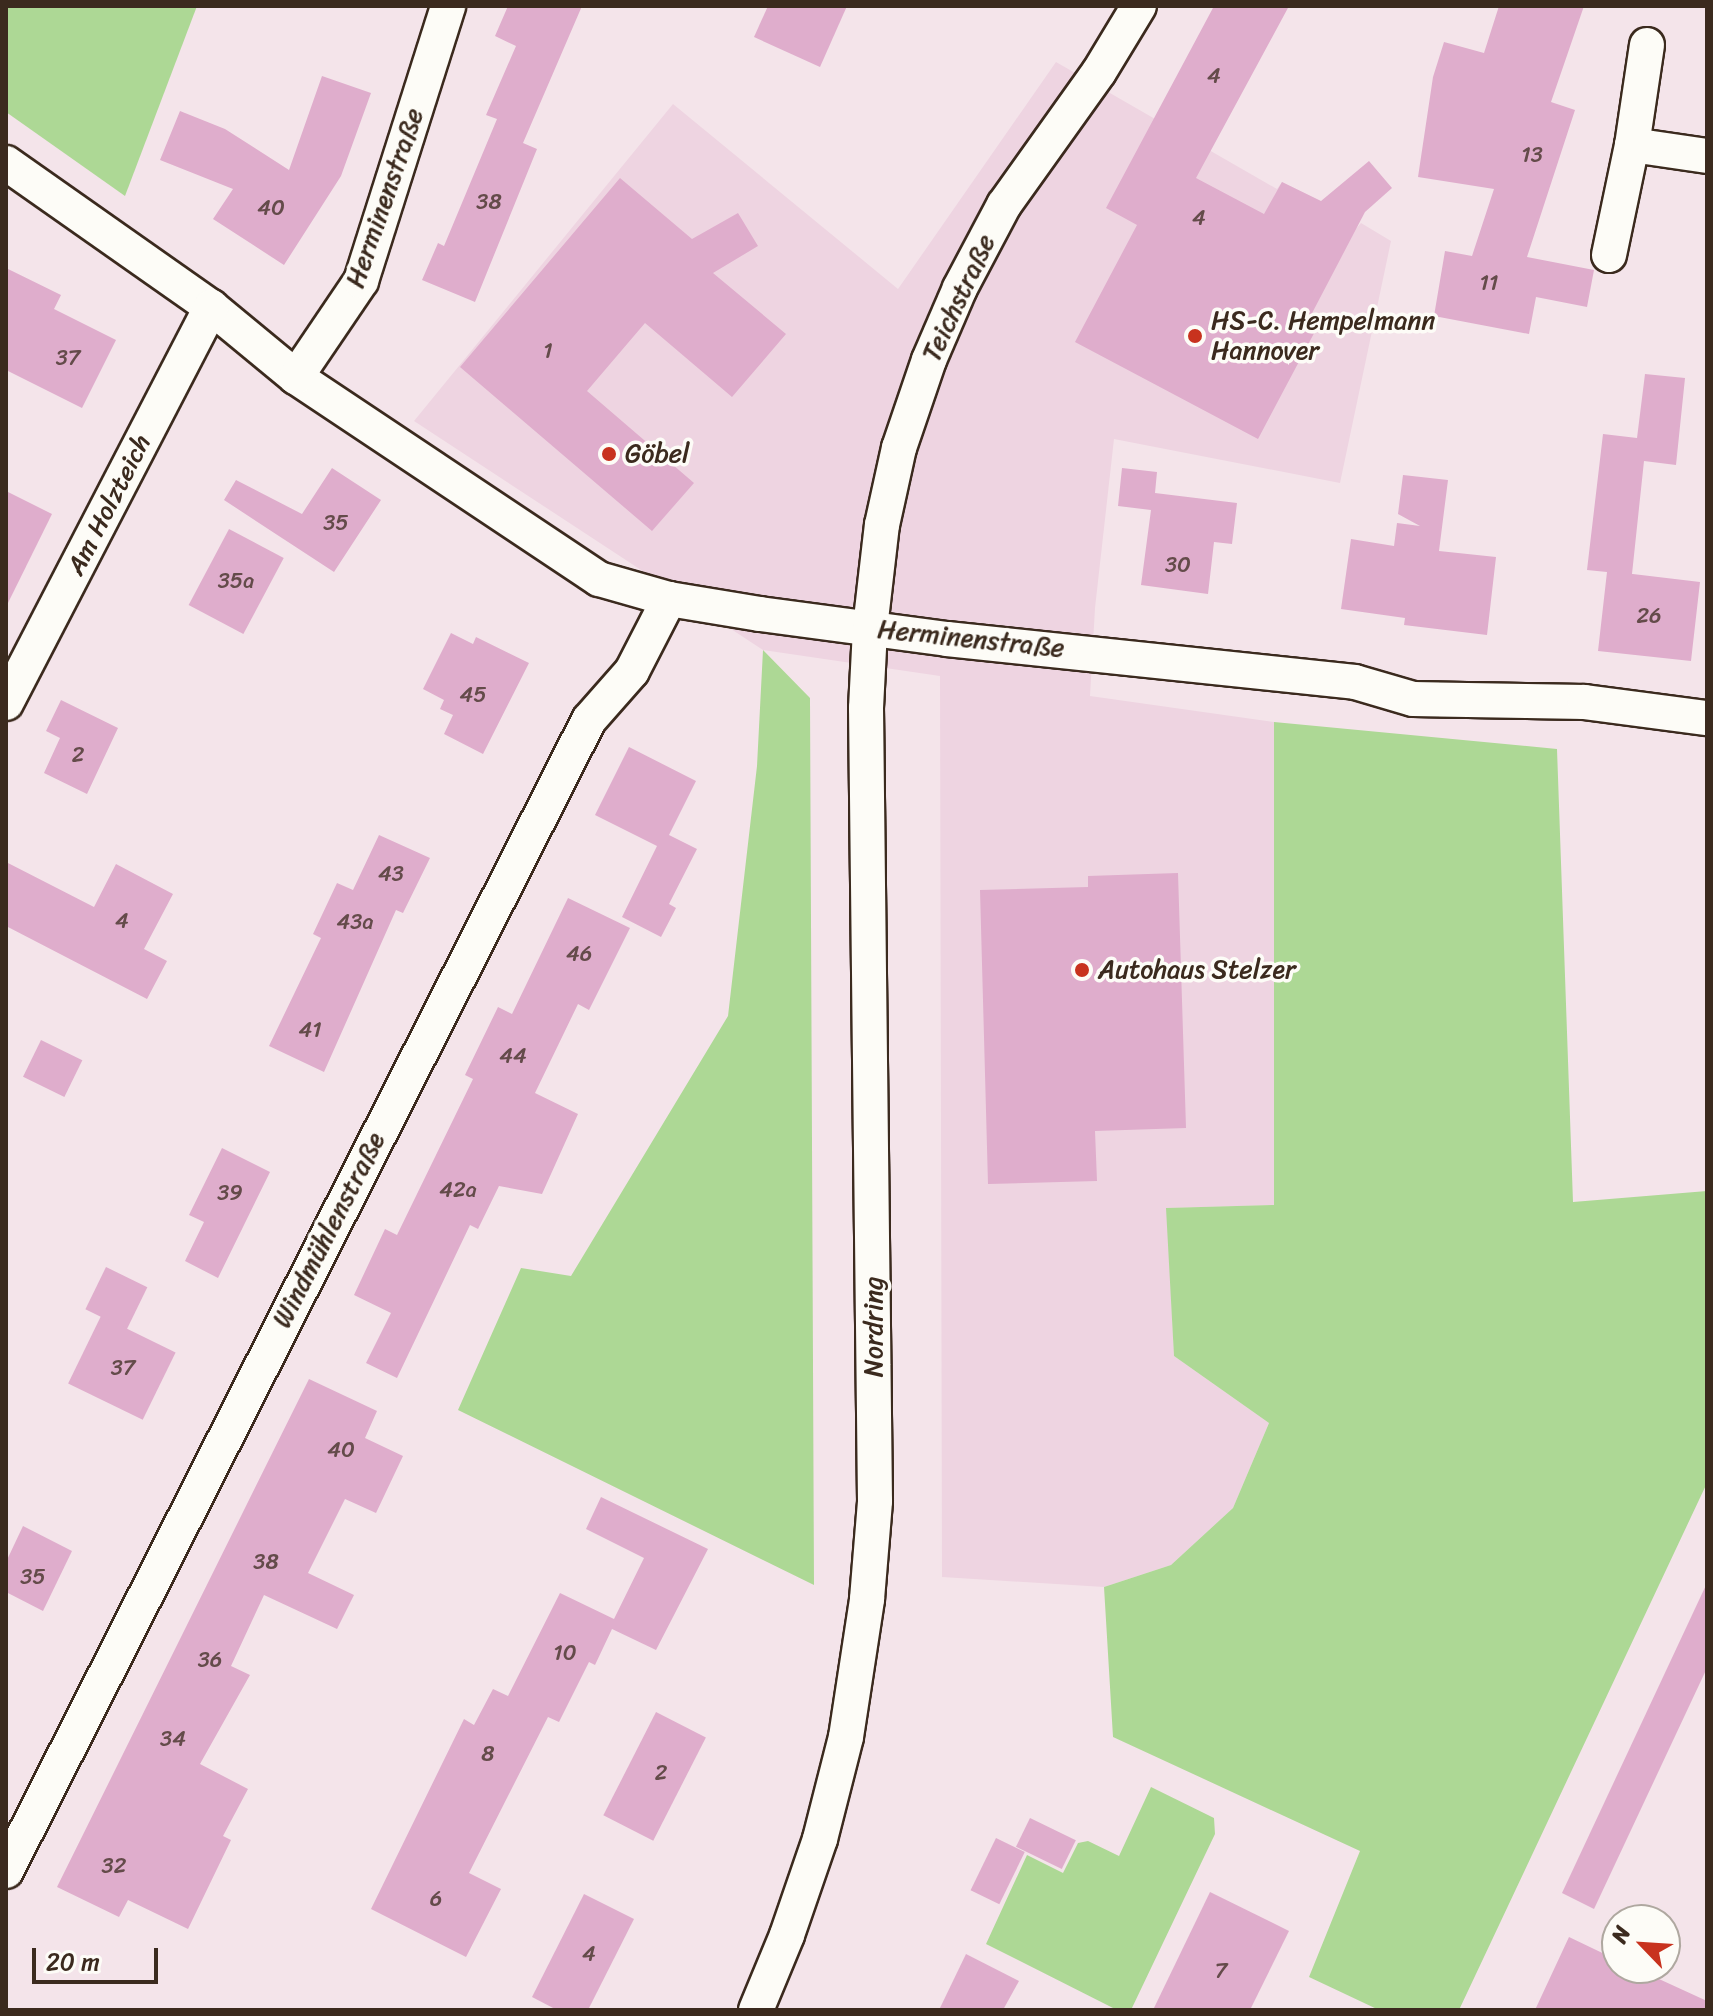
<!DOCTYPE html>
<meta charset="utf-8">
<style>
body{margin:0}
#map{position:relative;width:1713px;height:2016px;overflow:hidden;background:#f4e4ea;font-family:Sriracha,sans-serif}
div>[style]{position:absolute}
.built>*{inset:0;background:#eed4e1}
.green>*{inset:0;background:#add895}
.building>*{inset:0;background:#dfadcc;transform-origin:0 0}
.roads{filter:drop-shadow(2px 0 #3b2a1e) drop-shadow(-2px 0 #3b2a1e) drop-shadow(0 2px #3b2a1e) drop-shadow(0 -2px #3b2a1e)}
.street>*{height:34px;margin:-17px;padding:0 17px;transform-origin:17px;border-radius:17px;background:#fdfcf7}
.dots>*{width:22px;height:22px;translate:-50% -50%;box-sizing:border-box;border:4px solid #fdfcf7;border-radius:50%}
span{translate:-50% -50%;white-space:nowrap;text-align:center;line-height:1.15;-webkit-text-stroke:7px #fdfcf7;paint-order:stroke}
.number-label{font-size:22px;color:#644b4a}
.number-label span{-webkit-text-stroke-width:0}
.street-label{font-size:26px;color:#3b2a1e}
.poi-label{font-size:26px;color:#3b2a1e}
.left{translate:0 -50%;text-align:left}
.frame{position:absolute;inset:0;border:8px solid #3b2a1e;pointer-events:none}
.north{position:absolute;left:1601px;top:1904px;width:80px;height:80px;box-sizing:border-box;background:#fdfcf7;border:2px solid #afa8a0;border-radius:50%;rotate:295deg;font-size:22px;font-weight:700;line-height:32px;text-align:center;color:#3b2a1e}
.north::after{content:'';display:block;margin:auto;width:28px;height:36px;background:#c8321e;clip-path:polygon(50% 0,100% 100%,50% 72%,0 100%)}
.scale{position:absolute;left:32px;top:1948px;width:126px;height:36px;box-sizing:border-box;border:4px solid #3b2a1e;border-top:0;padding-left:10px;font-size:24px;line-height:28px;white-space:nowrap;color:#3b2a1e;-webkit-text-stroke:6px #fdfcf7;paint-order:stroke}
</style>
<div id="map">
<div class="built">
<i style="clip-path:polygon(1056px 62px,1277px 189px,1282px 182px,1330px 206px,1355px 230px,1361px 223px,1391px 241px,1340px 483px,1114px 439px,1095px 608px,1090px 696px,1274px 722px,1274px 1205px,1167px 1208px,1174px 1356px,1269px 1423px,1233px 1508px,1171px 1565px,1104px 1587px,942px 1577px,940px 676px,763px 650px,414px 421px,673px 104px,898px 289px)"></i>
</div>
<div class="green">
<i style="clip-path:polygon(6px 6px,197px 6px,125px 196px,6px 112px)"></i>
<i style="clip-path:polygon(763px 650px,810px 698px,814px 1585px,458px 1410px,521px 1268px,571px 1276px,728px 1016px,757px 766px)"></i>
<i style="clip-path:polygon(1274px 722px,1557px 749px,1573px 1202px,1707px 1191px,1707px 1483px,1459px 2010px,1379px 2010px,1309px 1977px,1360px 1851px,1113px 1737px,1104px 1587px,1171px 1565px,1233px 1508px,1269px 1423px,1174px 1356px,1166px 1208px,1274px 1205px)"></i>
<i style="clip-path:polygon(1151px 1787px,1214px 1818px,1215px 1834px,1131px 2010px,1117px 2010px,986px 1944px,1027px 1855px,1063px 1873px,1078px 1843px,1088px 1841px,1119px 1856px)"></i>
</div>
<div class="building">
<i style="clip-path:polygon(508px 6px,582px 6px,523px 143px,537px 149px,475px 302px,422px 280px,438px 243px,444px 246px,497px 119px,486px 115px,516px 46px,495px 36px)"></i>
<i style="clip-path:polygon(768px 6px,847px 6px,820px 67px,754px 37px)"></i>
<i style="clip-path:polygon(1214px 6px,1289px 6px,1196px 178px,1264px 214px,1282px 182px,1321px 201px,1369px 161px,1392px 188px,1365px 212px,1310px 317px,1320px 322px,1258px 439px,1075px 342px,1137px 225px,1106px 208px)"></i>
<i style="clip-path:polygon(1499px 6px,1584px 6px,1551px 102px,1575px 110px,1527px 257px,1594px 270px,1587px 307px,1536px 297px,1529px 334px,1434px 316px,1445px 251px,1472px 256px,1494px 189px,1418px 177px,1433px 77px,1444px 42px,1484px 53px)"></i>
<i style="clip-path:polygon(322px 76px,371px 93px,341px 176px,284px 265px,213px 219px,233px 189px,160px 160px,180px 111px,225px 129px,289px 170px)"></i>
<i style="clip-path:polygon(620px 178px,692px 239px,738px 213px,758px 246px,713px 273px,786px 334px,732px 397px,645px 323px,587px 391px,694px 483px,652px 531px,460px 367px)"></i>
<i style="clip-path:polygon(6px 268px,61px 295px,54px 309px,116px 340px,82px 408px,6px 370px)"></i>
<i style="clip-path:polygon(1645px 374px,1685px 378px,1676px 465px,1644px 461px,1632px 574px,1616px 572px,1700px 582px,1691px 661px,1598px 651px,1607px 572px,1587px 570px,1603px 434px,1637px 438px)"></i>
<i style="clip-path:polygon(332px 468px,381px 500px,334px 572px,224px 500px,236px 480px,302px 514px)"></i>
<i style="clip-path:polygon(1122px 468px,1157px 472px,1155px 493px,1237px 503px,1232px 544px,1214px 542px,1208px 594px,1141px 585px,1151px 510px,1118px 506px)"></i>
<i style="clip-path:polygon(1403px 475px,1448px 480px,1439px 551px,1496px 557px,1487px 635px,1404px 625px,1405px 618px,1341px 609px,1351px 539px,1394px 546px,1397px 523px,1420px 526px,1398px 514px)"></i>
<i style="clip-path:polygon(6px 491px,52px 514px,6px 607px)"></i>
<i style="left:229px;top:529px;width:62px;height:86px;rotate:28deg"></i>
<i style="clip-path:polygon(451px 633px,473px 644px,476px 637px,529px 663px,483px 754px,444px 734px,453px 715px,440px 709px,444px 700px,423px 689px)"></i>
<i style="clip-path:polygon(61px 700px,118px 728px,87px 794px,44px 773px,60px 738px,46px 731px)"></i>
<i style="clip-path:polygon(629px 747px,696px 781px,669px 835px,697px 849px,669px 904px,676px 908px,661px 937px,622px 917px,657px 846px,595px 815px)"></i>
<i style="clip-path:polygon(379px 835px,430px 858px,403px 913px,396px 910px,324px 1072px,269px 1046px,321px 938px,313px 934px,337px 883px,353px 890px)"></i>
<i style="clip-path:polygon(6px 862px,94px 907px,116px 864px,173px 894px,144px 949px,167px 961px,147px 999px,6px 926px)"></i>
<i style="clip-path:polygon(1178px 873px,1186px 1128px,1095px 1131px,1097px 1181px,988px 1184px,980px 890px,1088px 887px,1088px 876px)"></i>
<i style="clip-path:polygon(568px 898px,630px 928px,589px 1010px,578px 1004px,535px 1093px,578px 1114px,542px 1194px,499px 1186px,478px 1229px,470px 1225px,397px 1378px,366px 1363px,391px 1313px,354px 1295px,385px 1229px,397px 1235px,473px 1079px,465px 1075px,498px 1007px,512px 1014px)"></i>
<i style="left:41px;top:1040px;width:46px;height:41px;rotate:26deg"></i>
<i style="clip-path:polygon(222px 1148px,270px 1172px,218px 1278px,185px 1261px,204px 1222px,189px 1215px)"></i>
<i style="left:106px;top:1267px;width:46px;height:47px;rotate:26deg"></i>
<i style="left:101px;top:1316px;width:83px;height:75px;rotate:26deg"></i>
<i style="clip-path:polygon(309px 1379px,377px 1411px,365px 1438px,403px 1456px,376px 1513px,345px 1499px,308px 1573px,354px 1595px,337px 1629px,264px 1595px,231px 1666px,250px 1675px,200px 1764px,248px 1789px,223px 1836px,231px 1840px,188px 1929px,128px 1900px,119px 1917px,57px 1887px)"></i>
<i style="clip-path:polygon(601px 1497px,708px 1549px,656px 1650px,612px 1629px,595px 1665px,589px 1662px,559px 1722px,548px 1717px,469px 1873px,501px 1889px,466px 1957px,371px 1909px,464px 1719px,474px 1725px,493px 1689px,508px 1696px,560px 1593px,614px 1619px,644px 1558px,586px 1529px)"></i>
<i style="clip-path:polygon(23px 1526px,72px 1551px,43px 1611px,6px 1592px,6px 1562px)"></i>
<i style="clip-path:polygon(1707px 1583px,1707px 1668px,1594px 1909px,1562px 1893px)"></i>
<i style="left:656px;top:1712px;width:56px;height:116px;rotate:27deg"></i>
<i style="left:1030px;top:1818px;width:51px;height:32px;rotate:26deg"></i>
<i style="left:996px;top:1838px;width:32px;height:58px;rotate:26deg"></i>
<i style="clip-path:polygon(1210px 1892px,1289px 1931px,1250px 2010px,1153px 2010px)"></i>
<i style="clip-path:polygon(584px 1894px,634px 1919px,588px 2010px,557px 2010px,532px 1997px)"></i>
<i style="clip-path:polygon(1569px 1937px,1617px 1960px,1617px 1968px,1635px 1968px,1707px 2001px,1707px 2010px,1535px 2010px)"></i>
<i style="clip-path:polygon(966px 1954px,1019px 1981px,1003px 2010px,939px 2010px)"></i>
</div>
<div class="roads">
<div class="street">
<i style="left:1647px;top:45px;width:101px;rotate:98.5deg"></i>
<i style="left:1632px;top:145px;width:76px;rotate:8.3deg"></i>
<i style="left:6px;top:163px;width:251px;rotate:35.1deg"></i>
<i style="left:211px;top:307px;width:110px;rotate:39.5deg"></i>
<i style="left:296px;top:377px;width:364px;rotate:33.7deg"></i>
<i style="left:599px;top:579px;width:73px;rotate:15.9deg"></i>
<i style="left:669px;top:599px;width:92px;rotate:9.4deg"></i>
<i style="left:760px;top:614px;width:189px;rotate:7.6deg"></i>
<i style="left:947px;top:639px;width:410px;rotate:6deg"></i>
<i style="left:1355px;top:682px;width:60px;rotate:16.3deg"></i>
<i style="left:1413px;top:699px;width:172px;rotate:1deg"></i>
<i style="left:1585px;top:702px;width:123px;rotate:7.5deg"></i>
<i style="left:1609px;top:255px;width:112px;rotate:-78.2deg"></i>
<i style="left:296px;top:377px;width:116px;rotate:-55.9deg"></i>
<i style="left:361px;top:281px;width:288px;rotate:-72.4deg"></i>
<i style="left:6px;top:703px;width:446px;rotate:-62.6deg"></i>
<i style="left:6px;top:1871px;width:1290px;rotate:-63.14deg"></i>
<i style="left:589px;top:720px;width:65px;rotate:-48.7deg"></i>
<i style="left:632px;top:671px;width:81px;rotate:-62.8deg"></i>
<i style="left:756px;top:2010px;width:81px;rotate:-67.5deg"></i>
<i style="left:787px;top:1935px;width:102px;rotate:-71deg"></i>
<i style="left:820px;top:1839px;width:105px;rotate:-75.7deg"></i>
<i style="left:846px;top:1737px;width:140px;rotate:-81.3deg"></i>
<i style="left:867px;top:1599px;width:98px;rotate:-85.3deg"></i>
<i style="left:875px;top:1501px;width:793px;rotate:-90.65deg"></i>
<i style="left:866px;top:708px;width:80px;rotate:-87.1deg"></i>
<i style="left:870px;top:628px;width:104px;rotate:-83.4deg"></i>
<i style="left:882px;top:525px;width:79px;rotate:-77.6deg"></i>
<i style="left:899px;top:448px;width:93px;rotate:-71.2deg"></i>
<i style="left:929px;top:360px;width:78px;rotate:-66.7deg"></i>
<i style="left:960px;top:288px;width:94px;rotate:-62.1deg"></i>
<i style="left:1004px;top:205px;width:163px;rotate:-54.5deg"></i>
<i style="left:1099px;top:72px;width:77px;rotate:-58.8deg"></i>
</div>
</div>
<div class="dots">
<i style="left:1195px;top:336px;background:#c8321e"></i>
<i style="left:609px;top:454px;background:#c8321e"></i>
<i style="left:1082px;top:970px;background:#c8321e"></i>
</div>
<div class="number-label">
<span style="left:1214px;top:76px">4</span>
<span style="left:1532px;top:155px">13</span>
<span style="left:489px;top:202px">38</span>
<span style="left:271px;top:208px">40</span>
<span style="left:1199px;top:218px">4</span>
<span style="left:1489px;top:283px">11</span>
<span style="left:548px;top:351px">1</span>
<span style="left:68px;top:358px">37</span>
<span style="left:336px;top:523px">35</span>
<span style="left:1178px;top:565px">30</span>
<span style="left:236px;top:581px">35a</span>
<span style="left:1649px;top:616px">26</span>
<span style="left:473px;top:695px">45</span>
<span style="left:78px;top:755px">2</span>
<span style="left:391px;top:874px">43</span>
<span style="left:122px;top:921px">4</span>
<span style="left:355px;top:922px">43a</span>
<span style="left:579px;top:954px">46</span>
<span style="left:310px;top:1030px">41</span>
<span style="left:513px;top:1056px">44</span>
<span style="left:458px;top:1190px">42a</span>
<span style="left:230px;top:1193px">39</span>
<span style="left:123px;top:1368px">37</span>
<span style="left:341px;top:1450px">40</span>
<span style="left:266px;top:1562px">38</span>
<span style="left:33px;top:1577px">35</span>
<span style="left:565px;top:1653px">10</span>
<span style="left:210px;top:1660px">36</span>
<span style="left:173px;top:1739px">34</span>
<span style="left:488px;top:1754px">8</span>
<span style="left:661px;top:1773px">2</span>
<span style="left:114px;top:1866px">32</span>
<span style="left:436px;top:1899px">6</span>
<span style="left:589px;top:1954px">4</span>
<span style="left:1221px;top:1971px">7</span>
</div>
<div class="street-label">
<span style="left:385px;top:198px;rotate:-71deg">Herminenstraße</span>
<span style="left:959px;top:298px;rotate:-65deg">Teichstraße</span>
<span style="left:109px;top:505px;rotate:-63deg">Am Holzteich</span>
<span style="left:971px;top:639px;rotate:6deg">Herminenstraße</span>
<span style="left:329px;top:1230px;rotate:-63deg">Windmühlenstraße</span>
<span style="left:874px;top:1327px;rotate:-90deg">Nordring</span>
</div>
<div class="poi-label">
<span class="left" style="left:1211px;top:336px">HS-C. Hempelmann<br>Hannover</span>
<span class="left" style="left:625px;top:454px">Göbel</span>
<span class="left" style="left:1098px;top:970px">Autohaus Stelzer</span>
</div>
<div class="frame"></div>
<div class="north">N</div>
<div class="scale">20 m</div>
</div>
